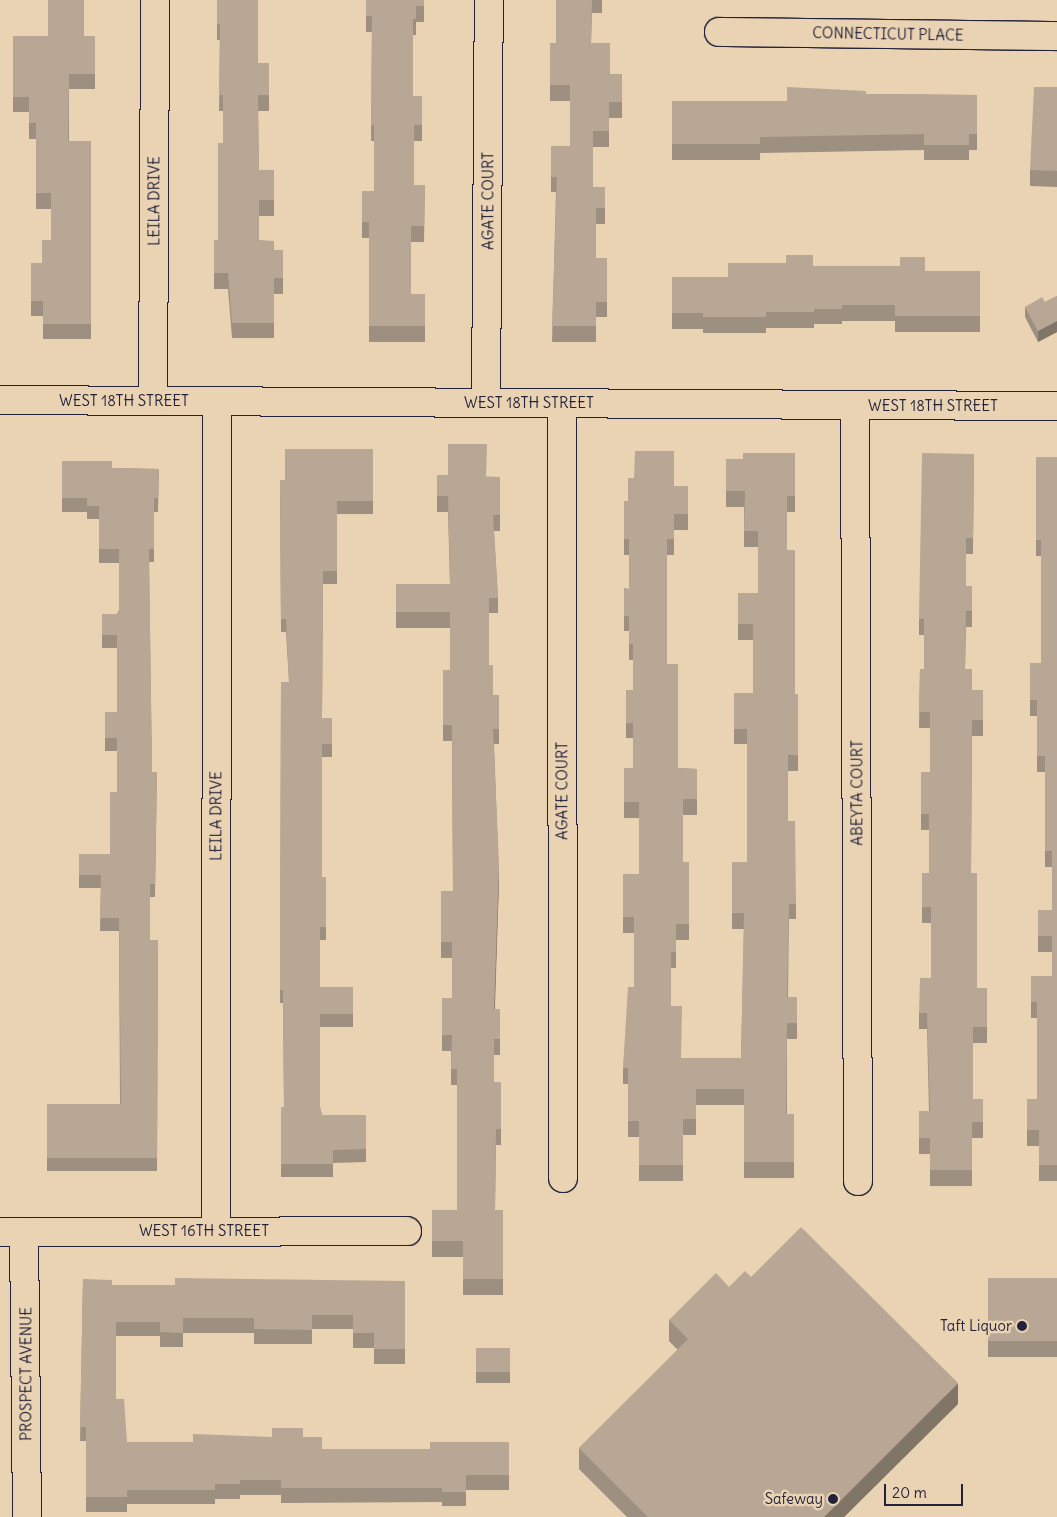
<!DOCTYPE html>
<style>
body{margin:0}
#map{position:relative;width:1057px;height:1517px;overflow:hidden;background:#ead3b3;font-family:Delius,sans-serif}
div>[style]{position:absolute}
.roads{filter:drop-shadow(1px 0 #22223b) drop-shadow(-1px 0 #22223b) drop-shadow(0 1px #22223b) drop-shadow(0 -1px #22223b)}
.minor>*{height:28px;margin:-14px;padding:0 14px;transform-origin:14px;border-radius:14px;background:#ead3b3}
.wall>*{inset:0;background:#9e9080;transform-origin:0 0}
.shaded-wall>*{inset:0;background:#817568}
.building>*{inset:0;background:#b8a795;transform-origin:0 0}
.dots>*{width:14px;height:14px;translate:-50% -50%;box-sizing:border-box;border:2px solid #ead3b3;border-radius:50%}
span{translate:-50% -50%;white-space:nowrap;text-align:center;line-height:1.15;-webkit-text-stroke:5px #ead3b3;paint-order:stroke}
.street-label{font-size:15px;color:#22223b}
.poi-label{font-size:15px;color:#22223b}
.right{translate:-100% -50%;text-align:right}
.scale{position:absolute;left:884px;top:1484px;width:79px;height:22px;box-sizing:border-box;border:2px solid #22223b;border-top:0;padding-left:6px;font-size:15px;line-height:18px;white-space:nowrap;color:#22223b;-webkit-text-stroke:4px #ead3b3;paint-order:stroke}
</style>
<div id="map">
<div class="roads">
<div class="minor">
<i style="left:719px;top:32px;width:338px;rotate:0.7deg"></i>
<i style="left:0;top:400px;width:1057px;rotate:0.33deg"></i>
<i style="left:153px;top:401px;width:401px;rotate:-89.7deg"></i>
<i style="left:486px;top:403px;width:403px;rotate:-89.6deg"></i>
<i style="left:562px;top:403px;width:775px;rotate:89.93deg"></i>
<i style="left:855px;top:405px;width:776px;rotate:89.78deg"></i>
<i style="left:216px;top:1231px;width:829px;rotate:-89.93deg"></i>
<i style="left:0;top:1232px;width:407px;rotate:-0.1deg"></i>
<i style="left:24px;top:1232px;width:285px;rotate:89.4deg"></i>
</div>
</div>
<div class="wall">
<i style="clip-path:polygon(217px 0,258px 63px,269px 63px,269px 111px,258px 111px,259px 170px,274px 170px,274px 216px,259px 216px,259px 240px,274px 250px,283px 250px,283px 294px,274px 294px,274px 338px,232px 338px,228px 289px,214px 289px,214px 240px,218px 240px,223px 143px,223px 111px,219px 111px,220px 40px,217px 40px)"></i>
<i style="clip-path:polygon(366px 0,424px 0,424px 22px,416px 22px,416px 35px,413px 35px,413px 96px,422px 96px,422px 141px,414px 141px,414px 185px,425px 185px,424px 242px,411px 242px,411px 294px,425px 294px,425px 342px,369px 342px,369px 238px,362px 238px,362px 191px,374px 191px,374px 141px,371px 141px,372px 32px,366px 32px)"></i>
<i style="clip-path:polygon(556px 0,602px 0,602px 13px,592px 13px,591px 43px,610px 74px,622px 74px,622px 118px,609px 118px,609px 147px,593px 147px,593px 187px,605px 187px,605px 224px,596px 224px,596px 258px,607px 258px,607px 317px,596px 317px,596px 342px,552px 342px,556px 192px,551px 192px,551px 146px,570px 146px,570px 101px,550px 101px,550px 43px,556px 43px)"></i>
<i style="clip-path:polygon(13px 36px,95px 36px,95px 89px,69px 89px,69px 141px,91px 141px,91px 339px,43px 339px,43px 316px,31px 316px,31px 263px,42px 263px,51px 240px,51px 209px,36px 209px,36px 139px,29px 139px,29px 112px,13px 112px)"></i>
<i style="clip-path:polygon(1057px 87px,1057px 187px,1030px 186px,1030px 170px)"></i>
<i style="clip-path:polygon(866px 94px,977px 95px,977px 150px,969px 150px,969px 160px,924px 160px,924px 150px,760px 153px,760px 160px,672px 160px,672px 101px,787px 101px)"></i>
<i style="clip-path:polygon(813px 266px,925px 271px,980px 271px,980px 332px,895px 332px,895px 321px,842px 321px,842px 324px,814px 324px,814px 328px,766px 328px,766px 333px,703px 333px,703px 329px,672px 329px,672px 277px,728px 277px)"></i>
<i style="clip-path:polygon(1057px 296px,1057px 332px,1038px 342px,1025px 317px,1025px 307px,1045px 302px)"></i>
<i style="clip-path:polygon(373px 449px,373px 514px,337px 514px,337px 584px,323px 584px,322px 718px,332px 718px,332px 757px,322px 757px,322px 877px,326px 877px,326px 940px,320px 940px,320px 987px,353px 987px,353px 1027px,320px 1027px,320px 1107px,322px 1115px,366px 1115px,366px 1162px,333px 1163px,333px 1177px,281px 1177px,281px 1107px,284px 1107px,283px 1003px,280px 1003px,281px 682px,289px 682px,286px 632px,281px 632px,280px 480px,285px 480px)"></i>
<i style="clip-path:polygon(795px 453px,795px 512px,787px 512px,787px 550px,795px 694px,798px 694px,798px 771px,788px 771px,788px 821px,796px 904px,796px 919px,789px 919px,788px 997px,797px 997px,797px 1039px,787px 1039px,787px 1114px,794px 1114px,794px 1178px,744px 1178px,744px 1105px,696px 1105px,696px 1135px,683px 1135px,683px 1181px,639px 1181px,639px 1137px,628px 1137px,628px 1084px,623px 1084px,623px 1068px,634px 987px,634px 933px,623px 933px,623px 874px,639px 874px,639px 818px,624px 818px,624px 768px,633px 768px,633px 738px,626px 738px,626px 690px,633px 690px,633px 660px,629px 660px,629px 631px,624px 631px,624px 588px,629px 589px,629px 555px,624px 555px,624px 501px,628px 501px,634px 478px,674px 486px,688px 486px,688px 530px,674px 530px,674px 555px,667px 555px,667px 664px,678px 768px,697px 769px,697px 815px,683px 815px,683px 862px,689px 862px,689px 940px,676px 940px,676px 968px,671px 968px,671px 1006px,681px 1058px,741px 1058px,744px 929px,732px 929px,732px 862px,747px 862px,747px 744px,734px 744px,734px 693px,753px 693px,753px 640px,738px 640px,738px 593px,758px 593px,758px 547px,744px 547px,744px 507px,726px 507px,726px 459px,743px 459px)"></i>
<i style="clip-path:polygon(974px 454px,973px 554px,966px 554px,966px 586px,972px 586px,972px 627px,966px 627px,965px 669px,972px 690px,983px 690px,983px 736px,972px 736px,971px 873px,977px 988px,987px 988px,987px 1043px,973px 1043px,973px 1099px,983px 1099px,983px 1138px,972px 1138px,972px 1186px,930px 1186px,930px 1154px,919px 1154px,919px 1111px,929px 1111px,927px 1029px,919px 1029px,919px 1013px,931px 978px,931px 923px,922px 923px,922px 873px,929px 873px,929px 830px,921px 830px,921px 772px,930px 772px,930px 728px,919px 728px,920px 669px,924px 669px,924px 635px,919px 635px,919px 619px)"></i>
<i style="clip-path:polygon(1036px 457px,1057px 457px,1057px 1181px,1039px 1181px,1039px 1146px,1027px 1146px,1027px 1099px,1037px 1099px,1037px 1018px,1031px 1018px,1031px 976px,1052px 976px,1052px 952px,1038px 952px,1038px 910px,1052px 910px,1052px 867px,1045px 867px,1045px 772px,1037px 772px,1037px 716px,1030px 716px,1030px 663px,1041px 663px,1041px 556px,1036px 556px)"></i>
<i style="clip-path:polygon(62px 461px,112px 468px,159px 469px,158px 512px,154px 512px,154px 562px,149px 562px,152px 772px,157px 772px,155px 897px,150px 897px,150px 940px,158px 940px,157px 1171px,47px 1171px,47px 1104px,120px 1104px,119px 931px,100px 931px,101px 888px,79px 888px,79px 854px,110px 854px,117px 792px,117px 751px,105px 751px,105px 712px,117px 712px,117px 648px,102px 648px,102px 614px,117px 614px,119px 610px,119px 563px,99px 563px,99px 519px,87px 519px,87px 512px,62px 512px)"></i>
<i style="clip-path:polygon(437px 475px,500px 477px,500px 531px,494px 531px,498px 598px,498px 613px,489px 613px,489px 665px,493px 695px,499px 695px,499px 744px,494px 744px,499px 880px,495px 1009px,500px 1009px,500px 1055px,494px 1055px,494px 1082px,501px 1082px,501px 1145px,496px 1145px,495px 1210px,503px 1210px,503px 1295px,463px 1295px,463px 1257px,432px 1257px,432px 1210px,457px 1210px,457px 1085px,451px 1085px,451px 1051px,442px 1051px,442px 998px,452px 998px,452px 958px,441px 958px,441px 891px,453px 891px,452px 741px,443px 741px,443px 670px,450px 670px,450px 628px,396px 628px,396px 584px,450px 584px,448px 512px,437px 512px)"></i>
<i style="clip-path:polygon(751px 1277px,958px 1404px,844px 1517px,627px 1517px,579px 1469px,579px 1448px,678px 1350px,669px 1341px,669px 1320px,729px 1287px)"></i>
<i style="left:988px;top:1278px;width:69px;height:79px"></i>
<i style="clip-path:polygon(83px 1279px,112px 1285px,175px 1285px,405px 1281px,405px 1364px,374px 1364px,374px 1348px,353px 1348px,353px 1329px,312px 1329px,312px 1344px,254px 1344px,254px 1333px,183px 1333px,183px 1347px,160px 1347px,160px 1336px,116px 1336px,116px 1399px,127px 1442px,193px 1442px,272px 1437px,303px 1437px,322px 1449px,430px 1449px,509px 1442px,509px 1490px,466px 1490px,466px 1506px,442px 1506px,442px 1502px,281px 1503px,281px 1495px,240px 1495px,240px 1499px,215px 1499px,215px 1504px,127px 1504px,127px 1512px,86px 1512px,86px 1441px,80px 1441px)"></i>
<i style="left:476px;top:1348px;width:34px;height:35px"></i>
</div>
<div class="shaded-wall">
<i style="clip-path:polygon(1057px 321px,1057px 332px,1038px 342px,1038px 331px)"></i>
<i style="clip-path:polygon(499px 864px,499px 880px,494px 1025px,494px 1009px)"></i>
<i style="clip-path:polygon(958px 1383px,958px 1404px,844px 1517px,824px 1517px)"></i>
</div>
<div class="building">
<i style="clip-path:polygon(48px 0,84px 0,84px 36px,95px 36px,95px 74px,69px 74px,68px 141px,91px 141px,91px 324px,43px 324px,43px 301px,31px 301px,31px 263px,42px 263px,42px 240px,51px 240px,51px 193px,36px 193px,36px 123px,29px 123px,29px 97px,13px 97px,13px 36px,48px 36px)"></i>
<i style="clip-path:polygon(217px 0,258px 0,258px 63px,269px 63px,269px 95px,258px 95px,259px 170px,274px 170px,274px 200px,259px 200px,259px 240px,274px 241px,274px 250px,283px 250px,283px 278px,274px 278px,274px 323px,232px 323px,228px 273px,214px 273px,214px 240px,218px 240px,218px 143px,223px 143px,223px 95px,219px 95px,220px 24px,217px 24px)"></i>
<i style="clip-path:polygon(366px 0,424px 0,424px 6px,416px 6px,416px 19px,413px 19px,413px 96px,422px 96px,422px 125px,414px 125px,414px 185px,425px 185px,424px 226px,411px 226px,411px 294px,425px 294px,425px 326px,369px 326px,369px 222px,362px 222px,362px 191px,374px 191px,374px 125px,371px 125px,372px 16px,366px 16px)"></i>
<i style="clip-path:polygon(556px 0,592px 0,591px 43px,610px 43px,610px 74px,622px 74px,622px 102px,609px 102px,609px 131px,593px 131px,593px 187px,605px 187px,605px 208px,596px 208px,596px 258px,607px 258px,607px 302px,596px 302px,596px 326px,552px 326px,557px 177px,551px 177px,551px 146px,570px 146px,570px 85px,550px 85px,550px 43px,556px 43px)"></i>
<i style="clip-path:polygon(787px 87px,866px 91px,866px 94px,977px 95px,977px 134px,969px 134px,969px 145px,924px 145px,924px 134px,760px 137px,760px 144px,672px 144px,672px 101px,787px 101px)"></i>
<i style="clip-path:polygon(1034px 87px,1057px 87px,1057px 171px,1030px 170px)"></i>
<i style="clip-path:polygon(786px 255px,813px 255px,813px 266px,900px 266px,900px 257px,925px 257px,925px 271px,980px 271px,980px 316px,895px 316px,895px 305px,842px 305px,842px 309px,814px 309px,814px 312px,766px 312px,766px 317px,703px 317px,703px 313px,672px 313px,672px 277px,728px 277px,728px 263px,786px 263px)"></i>
<i style="clip-path:polygon(1057px 296px,1057px 321px,1038px 331px,1025px 307px,1042px 297px,1045px 302px)"></i>
<i style="clip-path:polygon(448px 444px,487px 444px,486px 477px,500px 477px,500px 515px,493px 515px,498px 598px,489px 598px,489px 665px,493px 665px,493px 695px,499px 695px,499px 729px,493px 729px,499px 864px,494px 1009px,500px 1009px,500px 1039px,494px 1039px,494px 1082px,501px 1082px,501px 1129px,496px 1129px,495px 1210px,503px 1210px,503px 1279px,463px 1279px,463px 1241px,432px 1241px,432px 1210px,457px 1210px,457px 1069px,451px 1069px,452px 1035px,442px 1035px,442px 998px,452px 998px,452px 942px,441px 942px,441px 891px,453px 891px,452px 725px,443px 725px,443px 670px,450px 670px,450px 612px,396px 612px,396px 584px,450px 584px,448px 496px,437px 496px,437px 475px,448px 475px)"></i>
<i style="clip-path:polygon(285px 449px,373px 449px,373px 501px,337px 501px,337px 571px,323px 571px,322px 718px,332px 718px,332px 744px,322px 744px,322px 877px,326px 877px,326px 927px,320px 927px,320px 987px,353px 987px,353px 1014px,320px 1014px,320px 1107px,322px 1115px,366px 1115px,366px 1149px,333px 1150px,333px 1164px,281px 1164px,281px 1107px,284px 1107px,283px 990px,280px 990px,281px 682px,289px 682px,286px 619px,281px 619px,280px 480px,285px 480px)"></i>
<i style="clip-path:polygon(635px 451px,674px 451px,674px 486px,688px 486px,688px 514px,674px 514px,674px 539px,667px 539px,667px 664px,678px 664px,678px 768px,697px 769px,697px 799px,683px 799px,683px 862px,689px 862px,689px 924px,676px 924px,676px 952px,671px 952px,671px 1006px,682px 1006px,681px 1058px,741px 1058px,744px 913px,732px 913px,732px 862px,747px 862px,747px 729px,734px 729px,734px 693px,753px 693px,753px 624px,738px 624px,738px 593px,758px 593px,758px 531px,744px 531px,745px 491px,726px 491px,726px 459px,743px 459px,743px 453px,795px 453px,795px 496px,787px 496px,787px 550px,795px 550px,795px 694px,798px 694px,798px 755px,788px 755px,788px 821px,795px 821px,796px 904px,789px 904px,787px 997px,797px 997px,797px 1023px,787px 1023px,786px 1114px,794px 1114px,794px 1162px,744px 1162px,744px 1089px,696px 1089px,696px 1119px,683px 1119px,683px 1165px,639px 1165px,639px 1121px,628px 1121px,628px 1068px,623px 1068px,628px 987px,634px 987px,634px 917px,623px 917px,623px 874px,639px 874px,639px 802px,624px 802px,624px 768px,633px 768px,633px 723px,626px 723px,626px 690px,633px 690px,633px 644px,629px 644px,629px 616px,624px 616px,624px 588px,629px 589px,629px 539px,624px 539px,624px 501px,628px 501px,628px 478px,634px 478px)"></i>
<i style="clip-path:polygon(922px 453px,974px 454px,973px 538px,966px 538px,966px 586px,972px 586px,972px 611px,966px 611px,965px 669px,972px 669px,972px 690px,983px 690px,983px 720px,972px 720px,971px 873px,977px 873px,977px 988px,987px 988px,987px 1027px,973px 1027px,973px 1099px,983px 1099px,983px 1122px,972px 1122px,972px 1170px,930px 1170px,930px 1138px,919px 1138px,919px 1111px,930px 1111px,927px 1013px,919px 1013px,920px 978px,931px 978px,931px 907px,922px 907px,922px 873px,929px 873px,929px 814px,921px 814px,921px 772px,930px 772px,930px 712px,919px 712px,920px 669px,924px 669px,924px 619px,919px 619px)"></i>
<i style="clip-path:polygon(1036px 457px,1057px 457px,1057px 1165px,1039px 1165px,1039px 1130px,1027px 1130px,1027px 1099px,1037px 1099px,1037px 1002px,1031px 1002px,1031px 976px,1052px 976px,1052px 936px,1038px 936px,1038px 910px,1052px 910px,1052px 851px,1045px 851px,1045px 756px,1037px 756px,1037px 700px,1030px 700px,1030px 663px,1041px 663px,1041px 540px,1036px 540px)"></i>
<i style="clip-path:polygon(62px 461px,112px 461px,112px 468px,159px 469px,158px 498px,154px 498px,154px 549px,149px 549px,152px 772px,157px 772px,155px 884px,150px 884px,150px 940px,158px 940px,157px 1158px,47px 1158px,47px 1104px,121px 1104px,119px 918px,100px 918px,101px 875px,79px 875px,79px 854px,110px 854px,110px 792px,117px 792px,117px 738px,105px 738px,105px 712px,117px 712px,117px 635px,102px 635px,102px 614px,117px 614px,119px 610px,119px 549px,99px 549px,99px 506px,87px 506px,87px 498px,62px 498px)"></i>
<i style="clip-path:polygon(801px 1227px,958px 1383px,824px 1517px,648px 1517px,579px 1448px,688px 1339px,669px 1320px,716px 1273px,729px 1287px,745px 1271px,751px 1277px)"></i>
<i style="clip-path:polygon(175px 1278px,405px 1281px,405px 1349px,374px 1349px,374px 1333px,353px 1333px,353px 1315px,312px 1315px,312px 1330px,254px 1329px,254px 1318px,183px 1318px,183px 1333px,160px 1332px,160px 1322px,116px 1322px,116px 1399px,124px 1399px,127px 1442px,193px 1442px,193px 1434px,272px 1437px,272px 1428px,303px 1428px,303px 1437px,322px 1437px,322px 1449px,430px 1449px,430px 1442px,509px 1442px,509px 1475px,466px 1475px,466px 1492px,442px 1492px,442px 1488px,281px 1488px,281px 1480px,240px 1480px,240px 1484px,215px 1484px,215px 1490px,127px 1490px,127px 1497px,86px 1497px,86px 1427px,80px 1427px,83px 1279px,112px 1280px,112px 1285px,175px 1285px)"></i>
<i style="left:988px;top:1278px;width:69px;height:63px"></i>
<i style="left:476px;top:1348px;width:34px;height:24px"></i>
</div>
<div class="dots">
<i style="left:1022px;top:1326px;background:#22223b"></i>
<i style="left:833px;top:1499px;background:#22223b"></i>
</div>
<div class="street-label">
<span style="left:888px;top:34px;rotate:1deg">CONNECTICUT PLACE</span>
<span style="left:154px;top:201px;rotate:-90deg">LEILA DRIVE</span>
<span style="left:488px;top:201px;rotate:-90deg">AGATE COURT</span>
<span style="left:124px;top:401px">WEST 18TH STREET</span>
<span style="left:529px;top:403px">WEST 18TH STREET</span>
<span style="left:933px;top:406px">WEST 18TH STREET</span>
<span style="left:562px;top:791px;rotate:-90deg">AGATE COURT</span>
<span style="left:857px;top:793px;rotate:-90deg">ABEYTA COURT</span>
<span style="left:216px;top:816px;rotate:-90deg">LEILA DRIVE</span>
<span style="left:204px;top:1231px">WEST 16TH STREET</span>
<span style="left:26px;top:1374px;rotate:-90deg">PROSPECT AVENUE</span>
</div>
<div class="poi-label">
<span class="right" style="left:1012px;top:1326px">Taft Liquor</span>
<span class="right" style="left:823px;top:1499px">Safeway</span>
</div>
<div class="scale">20 m</div>
</div>
